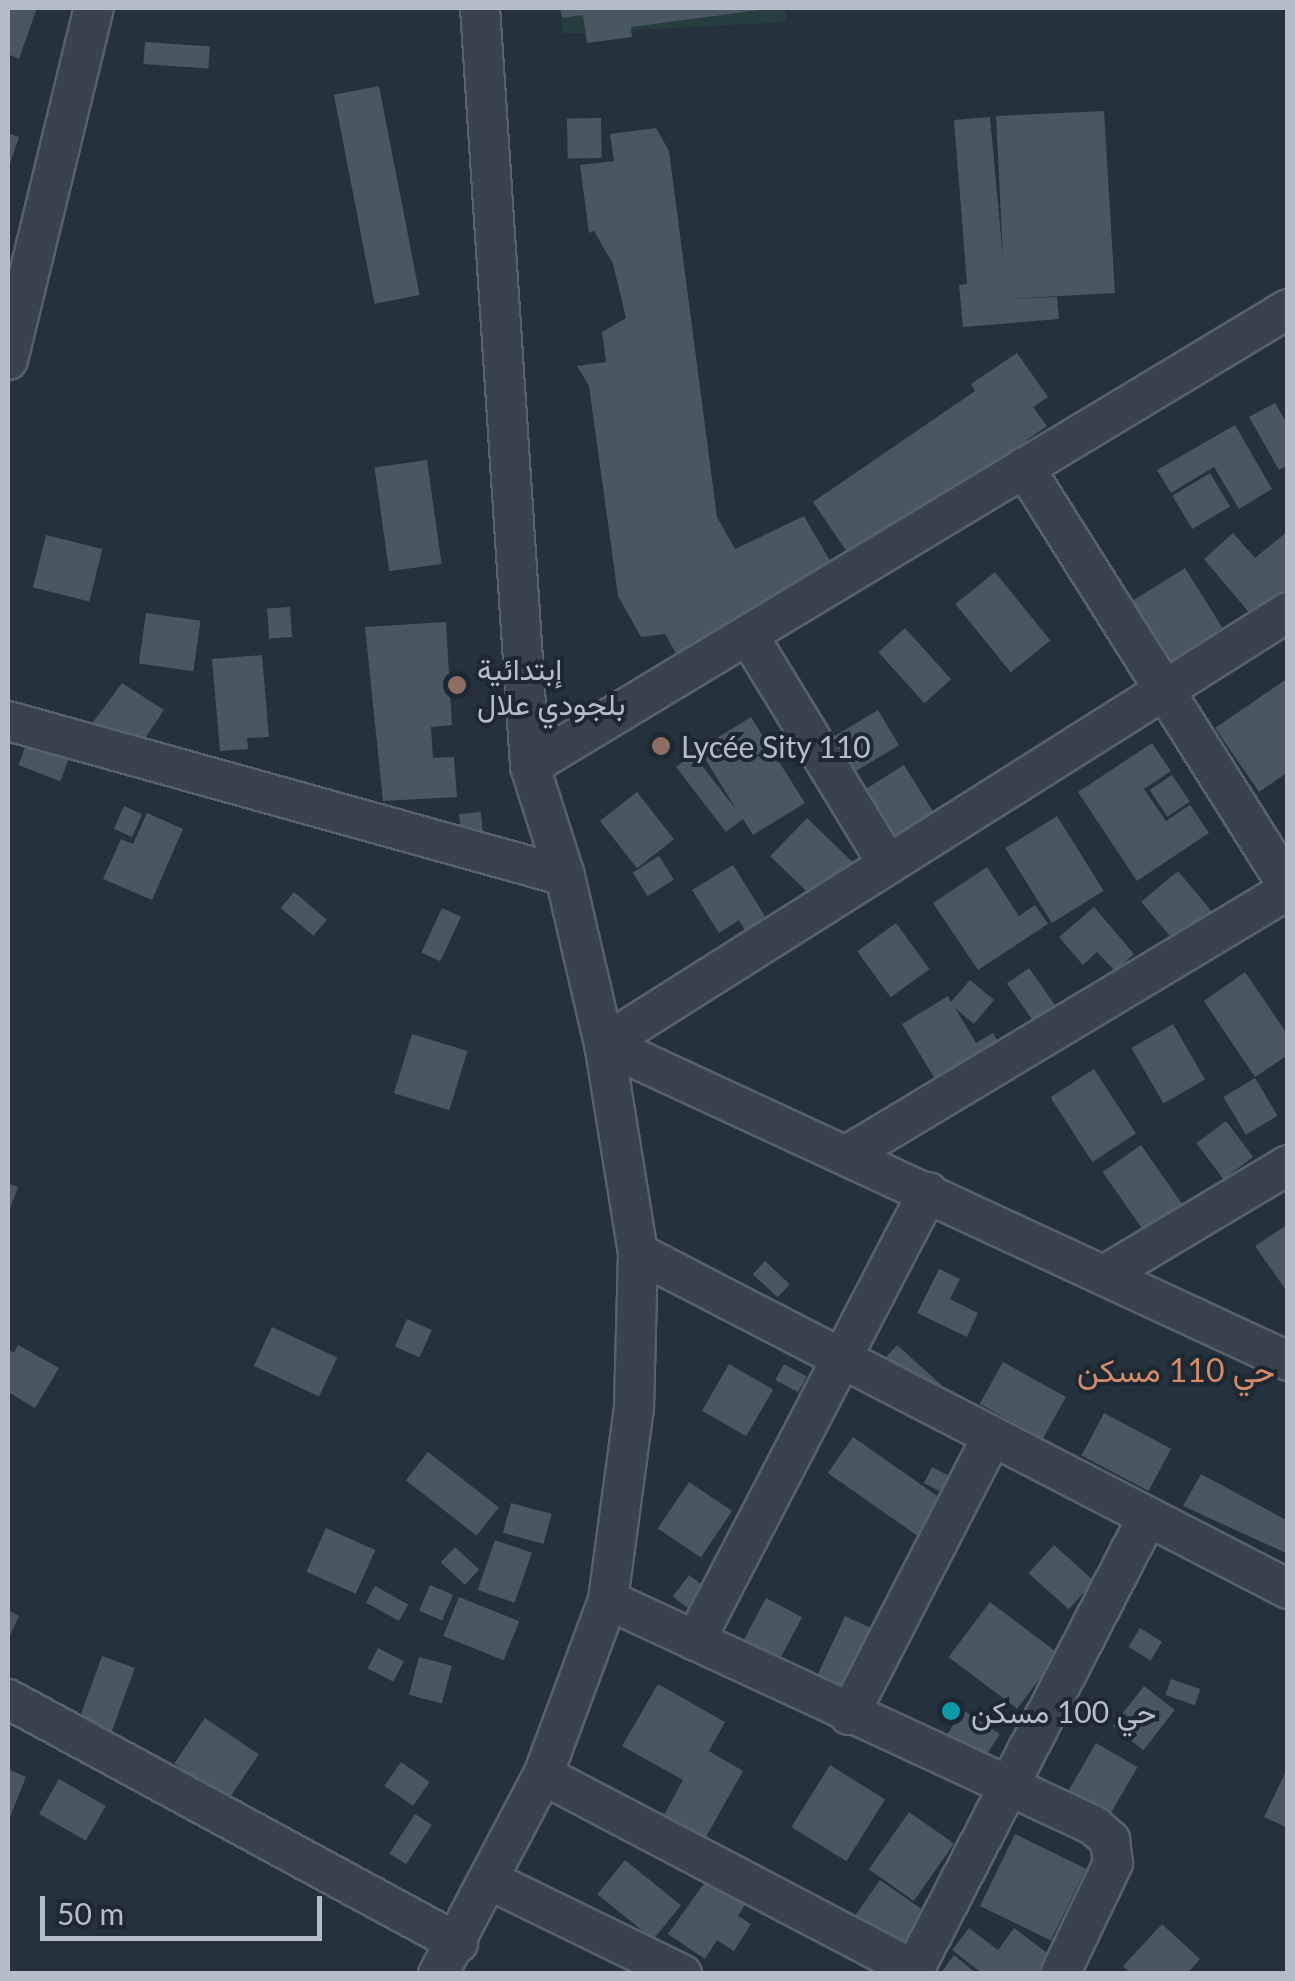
<!DOCTYPE html>
<meta charset="utf-8">
<style>
body{margin:0}
#map{position:relative;width:1295px;height:1981px;overflow:hidden;background:#25313d;font-family:Lato,Vazirmatn,sans-serif}
div>[style]{position:absolute}
.green>*{inset:0;background:#273e3e}
.building>*{inset:0;background:#495763;transform-origin:0 0}
.roads{filter:drop-shadow(2px 0 #57616b) drop-shadow(-2px 0 #57616b) drop-shadow(0 2px #57616b) drop-shadow(0 -2px #57616b)}
.minor>*{height:38px;margin:-19px;padding:0 19px;transform-origin:19px;border-radius:19px;background:#39434d}
.dots>*{width:28px;height:28px;translate:-50% -50%;box-sizing:border-box;border:5px solid #1e2832;border-radius:50%}
span{translate:-50% -50%;white-space:nowrap;text-align:center;line-height:1.15;-webkit-text-stroke:8px #1e2832;paint-order:stroke}
.poi-label{font-size:30px;color:#b5bec8}
.left{translate:0 -50%;text-align:left}
.neighbourhood-label{font-size:32px;color:#d28b66}
.frame{position:absolute;inset:0;border:10px solid #b5bec8;pointer-events:none}
.scale{position:absolute;left:40px;top:1896px;width:282px;height:45px;box-sizing:border-box;border:5px solid #b5bec8;border-top:0;padding-left:12px;font-size:30px;line-height:35px;white-space:nowrap;color:#b5bec8;-webkit-text-stroke:8px #1e2832;paint-order:stroke}
</style>
<div id="map">
<div class="green">
<i style="clip-path:polygon(561px 8px,786px 8px,787px 22px,562px 34px)"></i>
</div>
<div class="building">
<i style="clip-path:polygon(8px 8px,37px 8px,19px 59px,8px 54px)"></i>
<i style="clip-path:polygon(560px 8px,759px 8px,759px 10px,631px 27px,632px 37px,587px 43px,583px 15px,562px 18px)"></i>
<i style="left:145px;top:42px;width:65px;height:22px;rotate:4deg"></i>
<i style="left:379px;top:86px;width:213px;height:46px;rotate:79deg"></i>
<i style="clip-path:polygon(1104px 111px,1115px 293px,1007px 299px,1057px 297px,1059px 319px,963px 327px,959px 285px,967px 284px,954px 120px,990px 117px,1003px 258px,996px 116px)"></i>
<i style="left:601px;top:118px;width:40px;height:34px;rotate:89deg"></i>
<i style="clip-path:polygon(656px 128px,669px 151px,717px 517px,735px 549px,804px 516px,836px 571px,681px 662px,665px 634px,641px 637px,618px 596px,589px 386px,577px 366px,606px 362px,602px 332px,626px 318px,613px 264px,594px 231px,589px 233px,580px 165px,614px 161px,610px 134px)"></i>
<i style="clip-path:polygon(8px 133px,19px 137px,8px 169px)"></i>
<i style="clip-path:polygon(1017px 353px,1048px 397px,1033px 407px,1047px 426px,1027px 440px,1042px 462px,995px 495px,979px 472px,946px 494px,878px 564px,862px 541px,847px 552px,813px 502px,975px 391px,971px 384px)"></i>
<i style="clip-path:polygon(1275px 403px,1288px 425px,1288px 465px,1279px 470px,1249px 417px)"></i>
<i style="clip-path:polygon(1235px 425px,1272px 489px,1239px 509px,1214px 467px,1171px 493px,1157px 470px)"></i>
<i style="left:427px;top:460px;width:105px;height:53px;rotate:82deg"></i>
<i style="left:1210px;top:473px;width:39px;height:44px;rotate:59deg"></i>
<i style="clip-path:polygon(1288px 531px,1288px 606px,1262px 628px,1204px 559px,1233px 533px,1255px 558px)"></i>
<i style="left:46px;top:535px;width:58px;height:54px;rotate:14deg"></i>
<i style="left:1185px;top:568px;width:84px;height:65px;rotate:58deg"></i>
<i style="left:995px;top:572px;width:88px;height:51px;rotate:51deg"></i>
<i style="left:290px;top:607px;width:30px;height:23px;rotate:86deg"></i>
<i style="left:146px;top:613px;width:55px;height:51px;rotate:8deg"></i>
<i style="clip-path:polygon(446px 622px,452px 725px,431px 727px,433px 758px,454px 757px,457px 797px,383px 801px,365px 627px)"></i>
<i style="left:905px;top:628px;width:69px;height:36px;rotate:48deg"></i>
<i style="clip-path:polygon(262px 655px,269px 737px,247px 738px,248px 749px,220px 751px,212px 659px)"></i>
<i style="clip-path:polygon(1288px 678px,1288px 772px,1259px 792px,1215px 728px)"></i>
<i style="clip-path:polygon(122px 683px,164px 710px,136px 752px,79px 741px)"></i>
<i style="left:878px;top:710px;width:41px;height:59px;rotate:59deg"></i>
<i style="clip-path:polygon(751px 717px,805px 803px,753px 835px,743px 819px,726px 832px,676px 767px,693px 754px,738px 812px,699px 749px)"></i>
<i style="left:29px;top:737px;width:45px;height:30px;rotate:21deg"></i>
<i style="clip-path:polygon(1152px 743px,1171px 771px,1144px 789px,1166px 821px,1190px 805px,1209px 833px,1137px 881px,1078px 792px)"></i>
<i style="left:904px;top:765px;width:65px;height:48px;rotate:58deg"></i>
<i style="left:1172px;top:775px;width:32px;height:27px;rotate:56deg"></i>
<i style="left:637px;top:792px;width:60px;height:47px;rotate:52deg"></i>
<i style="left:124px;top:806px;width:20px;height:25px;rotate:24deg"></i>
<i style="left:481px;top:812px;width:32px;height:22px;rotate:85deg"></i>
<i style="clip-path:polygon(147px 813px,183px 829px,152px 900px,103px 879px,121px 839px,133px 844px)"></i>
<i style="left:1057px;top:816px;width:88px;height:61px;rotate:58deg"></i>
<i style="left:807px;top:818px;width:69px;height:53px;rotate:44deg"></i>
<i style="left:659px;top:856px;width:28px;height:31px;rotate:58deg"></i>
<i style="clip-path:polygon(733px 865px,768px 921px,747px 934px,739px 920px,719px 933px,692px 890px)"></i>
<i style="clip-path:polygon(987px 867px,1019px 916px,1035px 905px,1048px 924px,978px 970px,933px 903px)"></i>
<i style="left:1178px;top:871px;width:57px;height:48px;rotate:50deg"></i>
<i style="left:294px;top:892px;width:43px;height:21px;rotate:40deg"></i>
<i style="clip-path:polygon(1094px 907px,1134px 954px,1115px 971px,1097px 952px,1083px 965px,1059px 937px)"></i>
<i style="left:442px;top:908px;width:21px;height:49px;rotate:25deg"></i>
<i style="left:896px;top:923px;width:57px;height:48px;rotate:54deg"></i>
<i style="left:1029px;top:968px;width:45px;height:27px;rotate:55deg"></i>
<i style="clip-path:polygon(1245px 972px,1288px 1035px,1288px 1055px,1255px 1077px,1204px 1001px)"></i>
<i style="clip-path:polygon(970px 980px,994px 1000px,974px 1024px,955px 1008px,976px 1043px,993px 1033px,1013px 1068px,951px 1106px,902px 1024px,948px 996px,951px 1002px)"></i>
<i style="left:1173px;top:1024px;width:64px;height:48px;rotate:60deg"></i>
<i style="left:412px;top:1034px;width:58px;height:62px;rotate:17deg"></i>
<i style="left:1094px;top:1069px;width:77px;height:52px;rotate:57deg"></i>
<i style="left:1255px;top:1078px;width:44px;height:37px;rotate:59deg"></i>
<i style="left:1226px;top:1121px;width:45px;height:37px;rotate:53deg"></i>
<i style="left:1141px;top:1145px;width:83px;height:47px;rotate:55deg"></i>
<i style="clip-path:polygon(8px 1183px,18px 1187px,8px 1214px)"></i>
<i style="clip-path:polygon(1288px 1224px,1288px 1293px,1255px 1246px)"></i>
<i style="left:765px;top:1261px;width:34px;height:18px;rotate:43deg"></i>
<i style="clip-path:polygon(939px 1269px,960px 1279px,950px 1299px,978px 1313px,967px 1337px,917px 1313px)"></i>
<i style="left:407px;top:1319px;width:27px;height:30px;rotate:24deg"></i>
<i style="left:272px;top:1327px;width:72px;height:43px;rotate:25deg"></i>
<i style="clip-path:polygon(18px 1345px,59px 1368px,35px 1408px,8px 1392px,8px 1349px,14px 1353px)"></i>
<i style="left:897px;top:1345px;width:59px;height:25px;rotate:42deg"></i>
<i style="left:1003px;top:1362px;width:72px;height:48px;rotate:29deg"></i>
<i style="left:729px;top:1364px;width:51px;height:54px;rotate:30deg"></i>
<i style="left:784px;top:1364px;width:26px;height:18px;rotate:29deg"></i>
<i style="left:1104px;top:1413px;width:76px;height:48px;rotate:28deg"></i>
<i style="left:853px;top:1437px;width:133px;height:44px;rotate:35deg"></i>
<i style="left:428px;top:1452px;width:90px;height:36px;rotate:38deg"></i>
<i style="left:932px;top:1467px;width:44px;height:18px;rotate:27deg"></i>
<i style="clip-path:polygon(1201px 1474px,1288px 1521px,1288px 1554px,1183px 1506px)"></i>
<i style="left:689px;top:1482px;width:52px;height:56px;rotate:34deg"></i>
<i style="left:511px;top:1503px;width:42px;height:31px;rotate:15deg"></i>
<i style="left:326px;top:1528px;width:54px;height:48px;rotate:24deg"></i>
<i style="left:495px;top:1540px;width:39px;height:53px;rotate:19deg"></i>
<i style="left:1054px;top:1545px;width:54px;height:38px;rotate:42deg"></i>
<i style="left:455px;top:1547px;width:33px;height:21px;rotate:43deg"></i>
<i style="left:689px;top:1575px;width:41px;height:27px;rotate:37deg"></i>
<i style="left:430px;top:1585px;width:25px;height:28px;rotate:23deg"></i>
<i style="left:375px;top:1586px;width:38px;height:19px;rotate:29deg"></i>
<i style="left:459px;top:1597px;width:65px;height:42px;rotate:22deg"></i>
<i style="left:766px;top:1598px;width:41px;height:47px;rotate:28deg"></i>
<i style="left:990px;top:1602px;width:86px;height:69px;rotate:37deg"></i>
<i style="clip-path:polygon(8px 1610px,19px 1616px,8px 1640px)"></i>
<i style="left:845px;top:1616px;width:57px;height:65px;rotate:25deg"></i>
<i style="left:1140px;top:1628px;width:26px;height:22px;rotate:32deg"></i>
<i style="left:378px;top:1648px;width:29px;height:23px;rotate:27deg"></i>
<i style="left:102px;top:1656px;width:35px;height:68px;rotate:20deg"></i>
<i style="left:419px;top:1657px;width:34px;height:39px;rotate:15deg"></i>
<i style="left:1171px;top:1679px;width:31px;height:17px;rotate:19deg"></i>
<i style="clip-path:polygon(658px 1684px,725px 1722px,709px 1751px,743px 1771px,693px 1860px,652px 1837px,683px 1780px,622px 1746px)"></i>
<i style="left:1144px;top:1686px;width:39px;height:51px;rotate:38deg"></i>
<i style="left:963px;top:1710px;width:44px;height:31px;rotate:33deg"></i>
<i style="left:205px;top:1718px;width:65px;height:55px;rotate:34deg"></i>
<i style="left:1096px;top:1743px;width:48px;height:63px;rotate:30deg"></i>
<i style="left:401px;top:1762px;width:35px;height:29px;rotate:35deg"></i>
<i style="left:830px;top:1765px;width:65px;height:73px;rotate:32deg"></i>
<i style="clip-path:polygon(1288px 1767px,1288px 1828px,1264px 1817px)"></i>
<i style="clip-path:polygon(8px 1769px,26px 1777px,8px 1822px)"></i>
<i style="left:59px;top:1779px;width:54px;height:40px;rotate:30deg"></i>
<i style="left:909px;top:1812px;width:55px;height:70px;rotate:35deg"></i>
<i style="left:415px;top:1814px;width:20px;height:47px;rotate:33deg"></i>
<i style="left:1015px;top:1834px;width:79px;height:80px;rotate:26deg"></i>
<i style="left:625px;top:1860px;width:72px;height:44px;rotate:39deg"></i>
<i style="clip-path:polygon(712px 1872px,750px 1897px,738px 1916px,751px 1924px,734px 1951px,717px 1940px,705px 1959px,668px 1934px)"></i>
<i style="left:880px;top:1880px;width:67px;height:65px;rotate:35deg"></i>
<i style="clip-path:polygon(1162px 1924px,1200px 1959px,1187px 1974px,1131px 1974px,1123px 1966px)"></i>
<i style="clip-path:polygon(969px 1928px,998px 1950px,1014px 1928px,1055px 1959px,1044px 1974px,983px 1974px,952px 1950px)"></i>
<i style="clip-path:polygon(954px 1955px,977px 1974px,940px 1974px)"></i>
</div>
<div class="roads">
<div class="minor">
<i style="left:8px;top:360px;width:362px;rotate:-76.3deg"></i>
<i style="left:1024px;top:467px;width:495px;rotate:57.8deg"></i>
<i style="left:748px;top:635px;width:268px;rotate:58.6deg"></i>
<i style="left:8px;top:721px;width:578px;rotate:15.55deg"></i>
<i style="left:530px;top:766px;width:885px;rotate:-31.09deg"></i>
<i style="left:604px;top:1044px;width:809px;rotate:-32.28deg"></i>
<i style="left:604px;top:1044px;width:754px;rotate:24.87deg"></i>
<i style="left:847px;top:1155px;width:514px;rotate:-31deg"></i>
<i style="left:638px;top:1253px;width:732px;rotate:27.34deg"></i>
<i style="left:1106px;top:1274px;width:212px;rotate:-30.9deg"></i>
<i style="left:608px;top:1600px;width:535px;rotate:24.89deg"></i>
<i style="left:1093px;top:1825px;width:23px;rotate:41deg"></i>
<i style="left:1110px;top:1840px;width:23px;rotate:83deg"></i>
<i style="left:1113px;top:1863px;width:123px;rotate:115.5deg"></i>
<i style="left:695px;top:1641px;width:506px;rotate:-62.57deg"></i>
<i style="left:8px;top:1699px;width:512px;rotate:28.47deg"></i>
<i style="left:849px;top:1715px;width:313px;rotate:-62.8deg"></i>
<i style="left:543px;top:1775px;width:419px;rotate:27.7deg"></i>
<i style="left:489px;top:1880px;width:215px;rotate:26deg"></i>
<i style="left:438px;top:1974px;width:225px;rotate:-62.2deg"></i>
<i style="left:543px;top:1775px;width:187px;rotate:-69.6deg"></i>
<i style="left:608px;top:1600px;width:195px;rotate:-82.3deg"></i>
<i style="left:634px;top:1407px;width:154px;rotate:-88.5deg"></i>
<i style="left:638px;top:1253px;width:212px;rotate:-99.2deg"></i>
<i style="left:604px;top:1044px;width:172px;rotate:-103.1deg"></i>
<i style="left:565px;top:876px;width:115px;rotate:-107.7deg"></i>
<i style="left:530px;top:766px;width:760px;rotate:-93.77deg"></i>
<i style="left:912px;top:1974px;width:513px;rotate:-62.74deg"></i>
</div>
</div>
<div class="dots">
<i style="left:457px;top:685px;background:#8d6e63"></i>
<i style="left:661px;top:746px;background:#8d6e63"></i>
<i style="left:951px;top:1711px;background:#0f9aa8"></i>
</div>
<div class="poi-label">
<span class="left" style="left:477px;top:685px">إبتدائية<br>بلجودي علال</span>
<span class="left" style="left:681px;top:746px">Lycée Sity 110</span>
<span class="left" style="left:971px;top:1711px">حي 100 مسكن</span>
</div>
<div class="neighbourhood-label">
<span style="left:1176px;top:1370px">حي 110 مسكن</span>
</div>
<div class="frame"></div>
<div class="scale">50 m</div>
</div>
